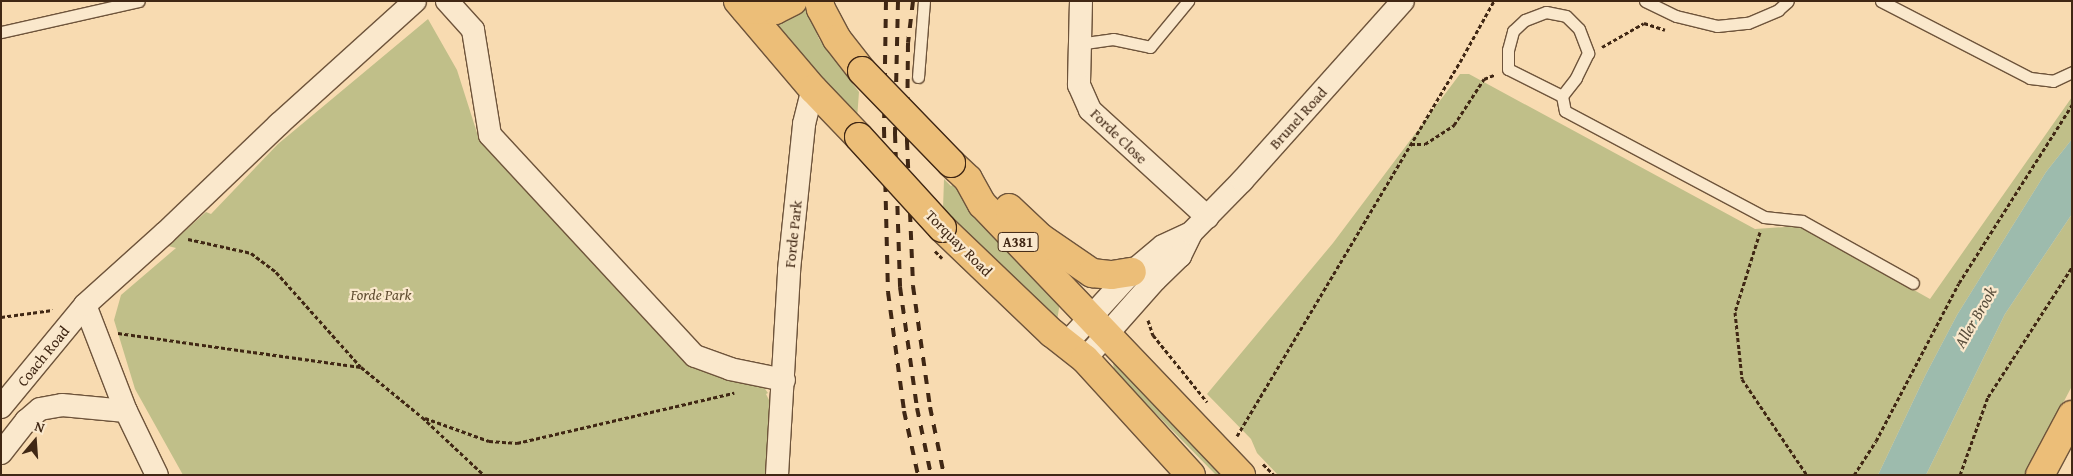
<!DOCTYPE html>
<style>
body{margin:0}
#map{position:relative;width:2073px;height:476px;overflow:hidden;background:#f8dbb1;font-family:"Gentium Book Plus",serif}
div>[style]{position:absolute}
.green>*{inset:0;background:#c0bf89}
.water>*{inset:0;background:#9dbbad}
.path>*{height:3px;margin-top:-1.5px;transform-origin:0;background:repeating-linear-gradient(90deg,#402714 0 4px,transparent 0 6.5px)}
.roads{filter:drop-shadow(1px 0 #6e543b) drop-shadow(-1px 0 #6e543b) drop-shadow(0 1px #6e543b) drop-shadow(0 -1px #6e543b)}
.lane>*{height:11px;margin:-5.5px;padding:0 5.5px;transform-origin:5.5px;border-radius:5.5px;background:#fae8cc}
.street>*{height:22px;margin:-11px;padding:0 11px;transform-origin:11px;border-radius:11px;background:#fae8cc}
.primary>*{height:28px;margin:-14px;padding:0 14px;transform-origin:14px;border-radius:14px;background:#ecbe78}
.highway>*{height:28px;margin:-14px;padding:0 14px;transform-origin:14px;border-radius:14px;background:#ecbe78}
.rail>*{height:4px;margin-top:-2px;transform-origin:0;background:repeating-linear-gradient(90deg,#402714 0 9px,transparent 0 18px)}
.path-bridge>*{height:3px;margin-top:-1.5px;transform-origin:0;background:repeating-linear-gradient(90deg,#402714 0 4px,transparent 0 6.5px)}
.bridges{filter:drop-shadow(1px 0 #402714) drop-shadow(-1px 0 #402714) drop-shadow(0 1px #402714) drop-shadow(0 -1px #402714)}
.primary-bridge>*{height:28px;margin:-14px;padding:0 14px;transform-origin:14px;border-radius:14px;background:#ecbe78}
span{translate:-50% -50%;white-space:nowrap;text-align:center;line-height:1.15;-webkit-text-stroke:4.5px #fae8cc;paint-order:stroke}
.shield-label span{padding:1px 4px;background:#fae8cc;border:1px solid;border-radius:4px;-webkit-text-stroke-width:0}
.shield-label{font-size:14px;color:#402714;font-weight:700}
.street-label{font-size:15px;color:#402714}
.park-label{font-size:15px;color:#604d31;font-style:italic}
.water-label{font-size:16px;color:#574c3a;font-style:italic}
.frame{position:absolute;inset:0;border:2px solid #402714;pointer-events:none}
.north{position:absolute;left:10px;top:416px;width:50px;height:50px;-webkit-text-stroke:4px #fae8cc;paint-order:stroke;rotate:18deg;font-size:14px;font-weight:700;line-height:20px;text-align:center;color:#402714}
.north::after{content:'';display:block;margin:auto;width:18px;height:22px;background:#402714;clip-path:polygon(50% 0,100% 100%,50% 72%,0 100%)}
</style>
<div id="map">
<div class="green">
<i style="clip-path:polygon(804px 2px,819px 39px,859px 92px,857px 119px,766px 18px)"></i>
<i style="clip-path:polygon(428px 19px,457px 70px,478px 136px,677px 347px,759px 381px,768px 393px,766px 394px,770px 402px,765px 475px,183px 475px,135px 389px,114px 320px,121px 295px,176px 248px,168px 246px,206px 212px,211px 214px,278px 144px)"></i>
<i style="clip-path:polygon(1460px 74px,1469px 74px,1755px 229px,1800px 226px,1930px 299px,2072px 97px,2072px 139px,2046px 172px,1957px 315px,1926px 374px,1878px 475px,1278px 475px,1257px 453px,1251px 439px,1207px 394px,1333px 243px)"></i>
<i style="clip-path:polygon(944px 179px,951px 186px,954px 184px,1060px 302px,1057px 321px,943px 209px)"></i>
<i style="clip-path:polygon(2072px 214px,2072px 386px,2025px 475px,1926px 475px,2005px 314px)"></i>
<i style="clip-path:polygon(1107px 352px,1230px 475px,1216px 475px,1114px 371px,1113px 362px)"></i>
</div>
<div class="water">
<i style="clip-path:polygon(2072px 139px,2072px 214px,2005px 314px,1926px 475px,1878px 475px,1926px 374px,1957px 315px,2046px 172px)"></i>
</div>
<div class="path">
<i style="left:1602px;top:47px;width:48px;rotate:-29.7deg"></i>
<i style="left:1644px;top:23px;width:22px;rotate:18deg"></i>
<i style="left:1411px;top:144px;width:14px"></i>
<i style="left:1425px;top:144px;width:35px;rotate:-33deg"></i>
<i style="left:1454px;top:125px;width:55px;rotate:-56.9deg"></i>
<i style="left:1484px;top:79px;width:11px;rotate:-22deg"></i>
<i style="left:1760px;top:232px;width:84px;rotate:107.4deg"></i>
<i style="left:1735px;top:312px;width:67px;rotate:84deg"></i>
<i style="left:1742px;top:379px;width:116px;rotate:55.9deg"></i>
<i style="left:188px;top:239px;width:65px;rotate:12.5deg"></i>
<i style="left:251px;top:253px;width:31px;rotate:37deg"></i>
<i style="left:276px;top:272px;width:127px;rotate:48.2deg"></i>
<i style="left:361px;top:367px;width:79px;rotate:39.3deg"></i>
<i style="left:422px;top:417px;width:85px;rotate:43.1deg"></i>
<i style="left:1px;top:317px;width:52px;rotate:-7.7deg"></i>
<i style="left:1148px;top:320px;width:16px;rotate:72deg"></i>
<i style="left:1153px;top:335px;width:86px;rotate:51.1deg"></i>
<i style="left:118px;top:333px;width:245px;rotate:8deg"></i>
<i style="left:425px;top:418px;width:68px;rotate:19.8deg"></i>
<i style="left:489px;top:441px;width:28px;rotate:4deg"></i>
<i style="left:517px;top:443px;width:223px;rotate:-13deg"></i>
<i style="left:1237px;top:436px;width:435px;rotate:-59.2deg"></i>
<i style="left:1460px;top:62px;width:70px;rotate:-60.9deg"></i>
<i style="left:1263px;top:464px;width:16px;rotate:45deg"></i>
<i style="left:1854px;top:475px;width:40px;rotate:-57.1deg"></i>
<i style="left:1876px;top:441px;width:178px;rotate:-62.3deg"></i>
<i style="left:1959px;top:283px;width:211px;rotate:-57.6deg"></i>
<i style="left:1960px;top:475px;width:83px;rotate:-70.3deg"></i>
<i style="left:1988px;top:397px;width:155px;rotate:-57.1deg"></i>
</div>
<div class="roads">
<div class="lane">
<i style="left:1645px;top:1px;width:34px;rotate:26deg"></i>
<i style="left:1676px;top:16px;width:42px;rotate:13.7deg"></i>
<i style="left:1717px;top:26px;width:31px;rotate:-6deg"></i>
<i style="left:1748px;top:23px;width:33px;rotate:-23deg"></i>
<i style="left:1778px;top:10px;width:13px;rotate:-42deg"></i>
<i style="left:1881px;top:1px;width:168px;rotate:27.3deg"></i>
<i style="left:2030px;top:78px;width:23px;rotate:7deg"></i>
<i style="left:2053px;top:81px;width:21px;rotate:-25deg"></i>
<i style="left:1546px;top:12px;width:20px;rotate:11deg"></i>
<i style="left:1566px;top:16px;width:18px;rotate:45deg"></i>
<i style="left:1579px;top:29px;width:26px;rotate:69deg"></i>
<i style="left:1588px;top:53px;width:28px;rotate:116deg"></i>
<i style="left:1576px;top:78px;width:23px;rotate:128deg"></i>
<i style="left:1562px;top:96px;width:60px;rotate:-153.4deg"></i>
<i style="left:1508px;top:69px;width:19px;rotate:-90deg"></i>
<i style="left:1508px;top:50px;width:20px;rotate:-75deg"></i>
<i style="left:1513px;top:31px;width:16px;rotate:-43deg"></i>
<i style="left:1525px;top:20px;width:22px;rotate:-21deg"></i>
<i style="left:1px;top:32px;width:141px;rotate:-12.7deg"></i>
<i style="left:1078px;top:44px;width:35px;rotate:-8deg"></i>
<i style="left:1113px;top:39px;width:38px;rotate:12deg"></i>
<i style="left:1150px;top:47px;width:60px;rotate:-50.4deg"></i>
<i style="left:918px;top:77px;width:76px;rotate:-85.5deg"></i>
<i style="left:1562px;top:96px;width:15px;rotate:79deg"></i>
<i style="left:1565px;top:111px;width:225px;rotate:28deg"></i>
<i style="left:1764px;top:217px;width:38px;rotate:6deg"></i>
<i style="left:1802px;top:221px;width:127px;rotate:29.2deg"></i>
</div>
<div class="street">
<i style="left:447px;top:1px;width:39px;rotate:48deg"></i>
<i style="left:473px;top:30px;width:106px;rotate:80.8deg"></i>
<i style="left:490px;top:135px;width:301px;rotate:47.2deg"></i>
<i style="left:695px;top:356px;width:37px;rotate:20deg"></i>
<i style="left:730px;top:369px;width:55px;rotate:11.5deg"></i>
<i style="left:1081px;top:1px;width:84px;rotate:91.4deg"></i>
<i style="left:1079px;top:85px;width:27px;rotate:66deg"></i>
<i style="left:1090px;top:110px;width:159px;rotate:42.4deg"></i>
<i style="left:85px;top:305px;width:114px;rotate:68.9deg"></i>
<i style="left:126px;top:411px;width:71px;rotate:64.2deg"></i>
<i style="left:1066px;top:344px;width:98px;rotate:-47.5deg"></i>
<i style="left:1132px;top:272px;width:40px;rotate:-40deg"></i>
<i style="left:1163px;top:246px;width:31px;rotate:-25deg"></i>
<i style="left:1085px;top:359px;width:106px;rotate:-48.5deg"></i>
<i style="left:1155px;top:280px;width:35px;rotate:-44deg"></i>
<i style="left:1180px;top:256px;width:25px;rotate:-64deg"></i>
<i style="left:1191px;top:233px;width:73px;rotate:-45.6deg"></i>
<i style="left:1242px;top:181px;width:241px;rotate:-48.2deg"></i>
<i style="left:1px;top:407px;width:132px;rotate:-50.5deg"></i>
<i style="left:85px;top:305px;width:108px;rotate:-42deg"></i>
<i style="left:165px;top:233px;width:158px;rotate:-43.7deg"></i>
<i style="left:279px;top:124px;width:183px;rotate:-42.1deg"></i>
<i style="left:1px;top:453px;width:41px;rotate:-52deg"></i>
<i style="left:26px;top:421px;width:18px;rotate:-41deg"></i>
<i style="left:40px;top:409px;width:22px;rotate:-10deg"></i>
<i style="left:62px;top:405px;width:64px;rotate:5.4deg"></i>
<i style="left:777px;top:475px;width:205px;rotate:-86.6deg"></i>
<i style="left:789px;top:270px;width:147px;rotate:-84.1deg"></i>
<i style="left:804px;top:124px;width:36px;rotate:-76deg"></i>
</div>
<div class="primary">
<i style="left:738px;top:1px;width:116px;rotate:49.6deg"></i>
<i style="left:813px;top:89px;width:66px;rotate:46.2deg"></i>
<i style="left:819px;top:1px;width:8px;rotate:76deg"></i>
<i style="left:821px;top:9px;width:34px;rotate:62deg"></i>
<i style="left:837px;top:39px;width:41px;rotate:52deg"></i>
<i style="left:745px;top:9px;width:30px;rotate:2deg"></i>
<i style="left:775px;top:10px;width:20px;rotate:-27deg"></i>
<i style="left:951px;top:163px;width:23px;rotate:43deg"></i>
<i style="left:968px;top:179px;width:29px;rotate:61deg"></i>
<i style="left:982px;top:204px;width:375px;rotate:46.3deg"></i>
<i style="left:1009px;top:208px;width:44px;rotate:43.2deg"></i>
<i style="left:1041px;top:238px;width:62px;rotate:34.5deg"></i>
<i style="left:1092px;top:273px;width:20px;rotate:6deg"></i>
<i style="left:1112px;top:275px;width:20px;rotate:-9deg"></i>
<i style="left:942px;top:228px;width:152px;rotate:43.7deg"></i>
<i style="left:1052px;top:333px;width:42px;rotate:38.2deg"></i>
<i style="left:1085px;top:359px;width:157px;rotate:47.6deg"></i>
</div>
<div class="highway">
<i style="left:2040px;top:475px;width:68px;rotate:-61.9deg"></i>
</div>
</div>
<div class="rail">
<i style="left:886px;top:1px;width:128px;rotate:90.9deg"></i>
<i style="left:884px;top:129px;width:163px;rotate:88.6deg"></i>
<i style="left:888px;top:292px;width:120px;rotate:82.3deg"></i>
<i style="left:904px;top:411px;width:66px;rotate:77.7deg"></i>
<i style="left:898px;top:1px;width:133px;rotate:91.3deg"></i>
<i style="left:895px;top:134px;width:153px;rotate:88.1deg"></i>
<i style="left:900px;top:287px;width:122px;rotate:82deg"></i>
<i style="left:917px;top:408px;width:68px;rotate:78.2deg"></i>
<i style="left:913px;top:1px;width:42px;rotate:96.8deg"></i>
<i style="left:908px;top:43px;width:98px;rotate:90.6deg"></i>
<i style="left:907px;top:141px;width:145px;rotate:87.6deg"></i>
<i style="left:913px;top:286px;width:122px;rotate:82deg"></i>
<i style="left:930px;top:407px;width:69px;rotate:78.4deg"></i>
</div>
<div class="path-bridge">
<i style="left:935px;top:251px;width:10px;rotate:45deg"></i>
</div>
<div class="bridges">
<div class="primary-bridge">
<i style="left:862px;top:71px;width:128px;rotate:45.9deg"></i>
<i style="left:859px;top:137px;width:123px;rotate:47.6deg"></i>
</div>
</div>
<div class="shield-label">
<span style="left:1018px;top:242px">A381</span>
</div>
<div class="street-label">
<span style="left:1298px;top:118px;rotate:-48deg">Brunel Road</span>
<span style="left:1119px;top:136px;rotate:44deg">Forde Close</span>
<span style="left:793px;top:234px;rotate:-84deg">Forde Park</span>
<span style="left:959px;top:243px;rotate:45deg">Torquay Road</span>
<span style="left:43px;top:356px;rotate:-51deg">Coach Road</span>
</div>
<div class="park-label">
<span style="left:381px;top:295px">Forde Park</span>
</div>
<div class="water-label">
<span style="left:1975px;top:317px;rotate:-60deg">Aller Brook</span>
</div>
<div class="frame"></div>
<div class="north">N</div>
</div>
